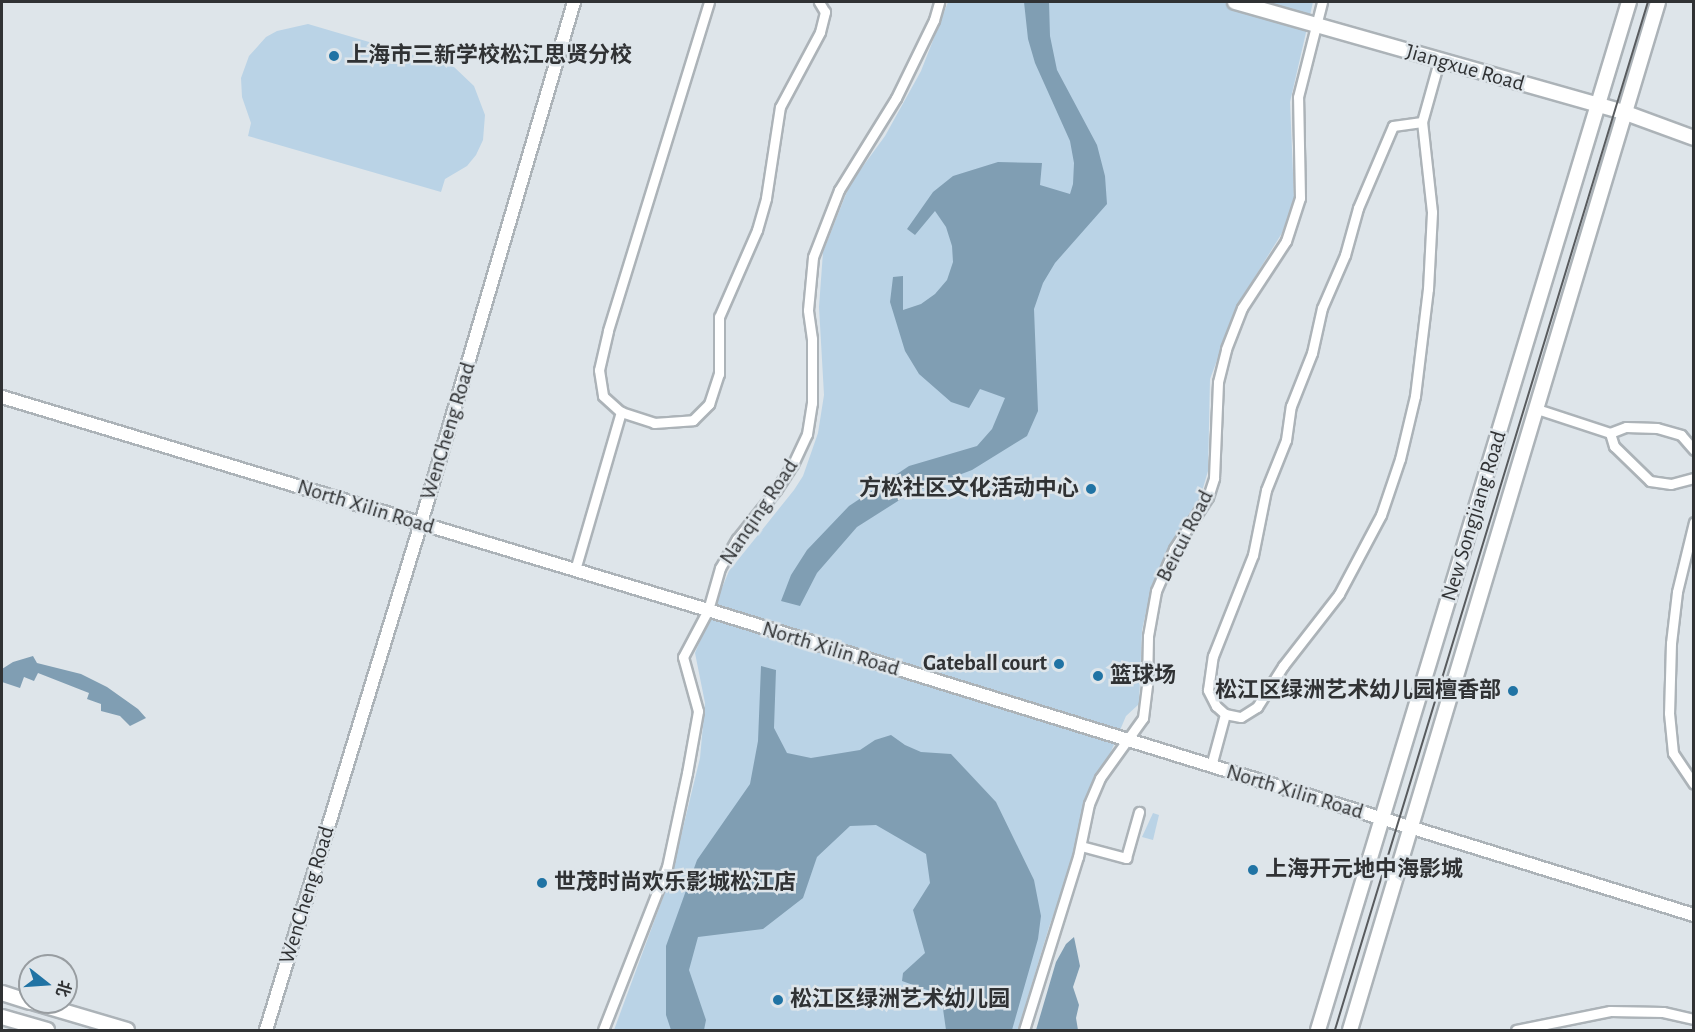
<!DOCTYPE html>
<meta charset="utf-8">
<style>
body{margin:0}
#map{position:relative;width:1695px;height:1032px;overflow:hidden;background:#dee5ea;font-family:"Alegreya Sans","Noto Sans SC",sans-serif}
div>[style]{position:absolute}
.green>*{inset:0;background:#bad3e6}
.water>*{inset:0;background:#809eb3}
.roads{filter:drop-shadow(2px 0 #acb3b8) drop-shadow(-2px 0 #acb3b8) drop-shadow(0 2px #acb3b8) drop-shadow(0 -2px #acb3b8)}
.minor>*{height:9px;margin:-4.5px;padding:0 4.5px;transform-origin:4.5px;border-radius:4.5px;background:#fff}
.tertiary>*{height:12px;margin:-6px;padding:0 6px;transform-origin:6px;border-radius:6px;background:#fff}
.secondary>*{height:14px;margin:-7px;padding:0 7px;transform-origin:7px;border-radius:7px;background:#fff}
.tram>*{height:1.5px;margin:-0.75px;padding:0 0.75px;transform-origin:0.75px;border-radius:0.75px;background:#585b5e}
.dots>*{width:16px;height:16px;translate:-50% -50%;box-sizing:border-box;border:3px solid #dee5ea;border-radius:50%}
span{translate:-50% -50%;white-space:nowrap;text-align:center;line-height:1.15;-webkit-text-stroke:5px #dee5ea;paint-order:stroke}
.poi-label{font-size:22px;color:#303234;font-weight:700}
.left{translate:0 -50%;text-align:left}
.right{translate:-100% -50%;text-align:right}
.street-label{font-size:22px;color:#303234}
.frame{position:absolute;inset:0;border:3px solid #303234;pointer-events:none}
.north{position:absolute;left:18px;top:954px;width:60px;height:60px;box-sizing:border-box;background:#dee5ea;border:2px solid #989da1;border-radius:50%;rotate:107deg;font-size:16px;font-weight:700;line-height:24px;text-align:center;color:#303234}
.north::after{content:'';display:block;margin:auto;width:21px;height:27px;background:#2073a4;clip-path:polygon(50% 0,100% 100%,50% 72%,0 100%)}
</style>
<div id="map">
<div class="green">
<i style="clip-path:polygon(948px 2px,1313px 2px,1290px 102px,1294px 198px,1282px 233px,1238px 304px,1210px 379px,1208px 471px,1200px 498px,1170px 546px,1152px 585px,1142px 630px,1139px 704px,1126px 716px,1107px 761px,1087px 794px,1074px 858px,1049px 927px,1018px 1030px,614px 1030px,672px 873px,700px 758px,705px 703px,695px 653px,729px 571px,794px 490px,803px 476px,818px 433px,824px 395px,819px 307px,823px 252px,850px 184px,885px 136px,921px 71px)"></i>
<i style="clip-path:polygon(308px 24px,454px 67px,474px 86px,485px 115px,483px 140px,476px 155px,467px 166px,445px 179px,441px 192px,248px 136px,251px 123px,242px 97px,241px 78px,249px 56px,266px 37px,277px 31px)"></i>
<i style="clip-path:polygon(1153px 813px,1159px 815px,1153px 840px,1142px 837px)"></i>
</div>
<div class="water">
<i style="clip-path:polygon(1024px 2px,1049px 2px,1050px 36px,1057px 70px,1097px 145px,1105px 176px,1107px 204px,1055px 263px,1043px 283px,1034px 309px,1038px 411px,1027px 436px,972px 470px,909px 494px,857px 527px,817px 573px,800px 606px,781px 601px,791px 575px,807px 550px,849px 506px,909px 466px,977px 446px,992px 429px,1005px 398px,980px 389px,969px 408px,951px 402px,919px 374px,905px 351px,890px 302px,893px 277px,903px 276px,903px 310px,921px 304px,935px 294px,947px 280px,953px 262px,952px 246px,946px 227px,935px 211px,915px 235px,907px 229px,933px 192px,953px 176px,998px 162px,1042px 163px,1040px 185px,1070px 194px,1073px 184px,1074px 163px,1070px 141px,1035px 63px,1028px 39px)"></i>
<i style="clip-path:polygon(33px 656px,37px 663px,81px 674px,107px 687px,138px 709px,146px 718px,130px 726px,120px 716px,101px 711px,101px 704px,87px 699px,89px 693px,38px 673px,34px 681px,24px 677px,20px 688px,2px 682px,2px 669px,13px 662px)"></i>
<i style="clip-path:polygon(761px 666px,776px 670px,774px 728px,787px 753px,811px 758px,860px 750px,875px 740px,891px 735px,905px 745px,921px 752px,951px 754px,996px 802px,1034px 880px,1041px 916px,1038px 939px,1012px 1030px,946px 1030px,941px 995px,902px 981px,903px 973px,925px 953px,913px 910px,930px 883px,926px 854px,876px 825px,850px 826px,817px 857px,803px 898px,763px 929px,698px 937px,689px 970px,706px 1020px,704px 1030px,671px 1030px,666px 1015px,666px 946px,697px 860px,750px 784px,758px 741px)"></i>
<i style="clip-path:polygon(1074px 937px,1080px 966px,1073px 987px,1079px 1005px,1076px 1018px,1078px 1030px,1036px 1030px,1056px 962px,1066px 944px)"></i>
</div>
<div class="roads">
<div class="minor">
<i style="left:709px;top:2px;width:344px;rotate:107.1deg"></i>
<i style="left:608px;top:331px;width:40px;rotate:103deg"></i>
<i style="left:599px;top:370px;width:26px;rotate:81deg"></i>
<i style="left:603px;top:396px;width:24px;rotate:42deg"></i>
<i style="left:621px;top:412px;width:35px;rotate:18deg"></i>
<i style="left:654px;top:423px;width:39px;rotate:-4deg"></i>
<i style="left:693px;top:420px;width:23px;rotate:-45deg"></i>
<i style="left:709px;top:404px;width:32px;rotate:-72deg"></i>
<i style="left:719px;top:374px;width:57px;rotate:-90deg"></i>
<i style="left:719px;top:317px;width:95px;rotate:-66.4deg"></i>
<i style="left:757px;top:230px;width:33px;rotate:-74deg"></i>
<i style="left:766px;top:198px;width:92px;rotate:-81.3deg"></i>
<i style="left:780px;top:107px;width:85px;rotate:-61.9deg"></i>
<i style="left:820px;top:32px;width:21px;rotate:-76deg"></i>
<i style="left:825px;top:12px;width:12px;rotate:-121deg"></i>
<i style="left:1537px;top:409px;width:77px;rotate:18.2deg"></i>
<i style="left:1610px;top:433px;width:14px;rotate:73deg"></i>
<i style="left:1614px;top:446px;width:50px;rotate:44.2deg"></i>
<i style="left:1650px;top:481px;width:21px;rotate:8deg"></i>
<i style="left:1671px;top:484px;width:24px;rotate:-15deg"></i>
<i style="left:1610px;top:433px;width:17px;rotate:-21deg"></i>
<i style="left:1626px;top:427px;width:31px;rotate:2deg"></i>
<i style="left:1657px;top:428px;width:25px;rotate:16deg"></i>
<i style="left:1681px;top:435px;width:20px;rotate:49deg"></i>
<i style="left:1694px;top:522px;width:72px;rotate:103.7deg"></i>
<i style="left:1677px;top:592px;width:51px;rotate:96.7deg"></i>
<i style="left:1671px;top:643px;width:70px;rotate:91.6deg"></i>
<i style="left:1669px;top:713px;width:40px;rotate:84.3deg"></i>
<i style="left:1673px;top:753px;width:37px;rotate:56deg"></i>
<i style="left:575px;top:570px;width:165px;rotate:-73.8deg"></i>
<i style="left:1225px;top:714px;width:12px;rotate:-138deg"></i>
<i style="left:1216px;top:706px;width:18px;rotate:-117deg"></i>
<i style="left:1208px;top:690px;width:34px;rotate:-82deg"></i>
<i style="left:1213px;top:656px;width:109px;rotate:-68.4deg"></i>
<i style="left:1253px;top:555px;width:66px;rotate:-78.7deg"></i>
<i style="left:1266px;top:490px;width:54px;rotate:-68.2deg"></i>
<i style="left:1286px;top:440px;width:34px;rotate:-82deg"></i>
<i style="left:1291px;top:406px;width:57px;rotate:-68.4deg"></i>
<i style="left:1312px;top:353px;width:46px;rotate:-77.5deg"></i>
<i style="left:1322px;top:308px;width:58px;rotate:-66.5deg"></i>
<i style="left:1345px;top:255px;width:49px;rotate:-74.5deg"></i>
<i style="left:1358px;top:208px;width:89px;rotate:-66.9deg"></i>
<i style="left:1393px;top:126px;width:29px;rotate:-8deg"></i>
<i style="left:1211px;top:766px;width:54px;rotate:-74.9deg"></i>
<i style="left:1225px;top:714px;width:16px;rotate:11deg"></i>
<i style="left:1241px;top:717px;width:19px;rotate:-32deg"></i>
<i style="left:1257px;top:707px;width:49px;rotate:-57.6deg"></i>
<i style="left:1283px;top:666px;width:91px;rotate:-52.1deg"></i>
<i style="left:1339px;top:594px;width:89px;rotate:-62deg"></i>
<i style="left:1381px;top:515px;width:59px;rotate:-71.3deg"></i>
<i style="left:1400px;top:459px;width:65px;rotate:-76.6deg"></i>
<i style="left:1415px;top:396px;width:108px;rotate:-83.1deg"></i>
<i style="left:1428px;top:289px;width:77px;rotate:-87deg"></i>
<i style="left:1432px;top:212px;width:91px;rotate:-96.3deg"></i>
<i style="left:1422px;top:122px;width:63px;rotate:-74.4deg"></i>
<i style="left:1081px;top:846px;width:47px;rotate:14.9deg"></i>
<i style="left:1126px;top:858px;width:48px;rotate:-74.2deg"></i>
<i style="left:603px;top:1030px;width:175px;rotate:-68.6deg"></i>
<i style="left:667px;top:867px;width:96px;rotate:-78deg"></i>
<i style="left:687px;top:773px;width:63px;rotate:-79.9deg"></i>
<i style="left:698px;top:711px;width:56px;rotate:-105.5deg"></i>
<i style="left:683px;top:657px;width:53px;rotate:-62deg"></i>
<i style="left:708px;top:610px;width:44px;rotate:-74.1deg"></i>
<i style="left:720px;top:568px;width:34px;rotate:-60deg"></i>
<i style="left:737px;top:539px;width:63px;rotate:-51.5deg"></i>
<i style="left:776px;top:490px;width:31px;rotate:-57deg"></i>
<i style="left:793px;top:464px;width:33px;rotate:-65deg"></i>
<i style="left:807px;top:434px;width:31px;rotate:-81deg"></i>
<i style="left:812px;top:403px;width:64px;rotate:-90deg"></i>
<i style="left:812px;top:339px;width:29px;rotate:-98deg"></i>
<i style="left:808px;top:310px;width:53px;rotate:-84.6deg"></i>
<i style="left:813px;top:257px;width:72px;rotate:-68.8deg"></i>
<i style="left:839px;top:190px;width:108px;rotate:-58.2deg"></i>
<i style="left:896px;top:98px;width:87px;rotate:-64deg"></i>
<i style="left:934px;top:20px;width:19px;rotate:-74deg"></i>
<i style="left:1024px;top:1030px;width:181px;rotate:-72.7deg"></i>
<i style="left:1078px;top:857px;width:54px;rotate:-78.3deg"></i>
<i style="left:1089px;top:804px;width:28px;rotate:-67deg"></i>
<i style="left:1100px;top:778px;width:74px;rotate:-54.4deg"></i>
<i style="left:1143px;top:718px;width:33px;rotate:-83deg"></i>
<i style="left:1147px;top:685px;width:49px;rotate:-88.8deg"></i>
<i style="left:1148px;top:636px;width:46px;rotate:-79.9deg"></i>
<i style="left:1156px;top:591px;width:46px;rotate:-66.8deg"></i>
<i style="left:1174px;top:549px;width:62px;rotate:-56.8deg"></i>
<i style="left:1208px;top:497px;width:20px;rotate:-72deg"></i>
<i style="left:1214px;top:478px;width:96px;rotate:-87.6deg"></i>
<i style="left:1218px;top:382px;width:34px;rotate:-76deg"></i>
<i style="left:1226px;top:349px;width:44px;rotate:-68.7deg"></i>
<i style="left:1242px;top:308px;width:80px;rotate:-56.7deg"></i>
<i style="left:1286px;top:241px;width:45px;rotate:-72deg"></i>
<i style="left:1300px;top:198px;width:101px;rotate:-91.1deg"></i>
<i style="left:1298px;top:97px;width:98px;rotate:-75.8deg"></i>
<i style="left:1516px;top:1030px;width:96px;rotate:-11.4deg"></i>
<i style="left:1610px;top:1011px;width:53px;rotate:1.1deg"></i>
<i style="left:1663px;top:1012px;width:32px;rotate:13deg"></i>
</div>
<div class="tertiary">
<i style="left:2px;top:397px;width:737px;rotate:16.79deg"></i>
<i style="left:708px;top:610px;width:1032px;rotate:17.19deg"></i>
<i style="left:266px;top:1030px;width:530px;rotate:-73deg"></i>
<i style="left:421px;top:523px;width:543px;rotate:-73.63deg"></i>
</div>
<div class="secondary">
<i style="left:1235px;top:2px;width:406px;rotate:15.8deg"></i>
<i style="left:1626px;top:113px;width:72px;rotate:20.2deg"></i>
<i style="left:2px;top:993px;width:29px;rotate:18deg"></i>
<i style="left:32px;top:1002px;width:99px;rotate:16.4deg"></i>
<i style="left:2px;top:1017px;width:47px;rotate:16.1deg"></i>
<i style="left:1318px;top:1030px;width:1074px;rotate:-73.17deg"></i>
<i style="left:1350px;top:1030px;width:1073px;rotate:-73.32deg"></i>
</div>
</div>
<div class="tram">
<i style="left:1335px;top:1030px;width:1075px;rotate:-73.07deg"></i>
</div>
<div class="dots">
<i style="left:334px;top:56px;background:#2073a4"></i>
<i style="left:1091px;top:489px;background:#2073a4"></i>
<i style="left:1059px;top:664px;background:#2073a4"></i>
<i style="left:1098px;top:676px;background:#2073a4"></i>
<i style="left:1513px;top:691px;background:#2073a4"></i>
<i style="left:1253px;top:870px;background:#2073a4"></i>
<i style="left:542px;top:883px;background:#2073a4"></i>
<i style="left:778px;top:1000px;background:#2073a4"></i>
</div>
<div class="poi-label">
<span class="left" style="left:346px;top:56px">上海市三新学校松江思贤分校</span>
<span class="right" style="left:1079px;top:489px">方松社区文化活动中心</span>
<span class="right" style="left:1047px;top:664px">Gateball court</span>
<span class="left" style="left:1110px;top:676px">篮球场</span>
<span class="right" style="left:1501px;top:691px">松江区绿洲艺术幼儿园檀香部</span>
<span class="left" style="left:1265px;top:870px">上海开元地中海影城</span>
<span class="left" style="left:554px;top:883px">世茂时尚欢乐影城松江店</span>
<span class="left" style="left:790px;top:1000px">松江区绿洲艺术幼儿园</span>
</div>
<div class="street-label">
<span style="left:1465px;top:68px;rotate:16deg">Jiangxue Road</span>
<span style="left:448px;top:431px;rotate:-73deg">WenCheng Road</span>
<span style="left:366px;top:507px;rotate:17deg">North Xilin Road</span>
<span style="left:759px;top:512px;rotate:-56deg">Nanqing Road</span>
<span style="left:1474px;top:516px;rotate:-73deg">New Songjiang Road</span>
<span style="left:1185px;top:536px;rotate:-63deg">Beicui Road</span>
<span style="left:831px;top:649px;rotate:17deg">North Xilin Road</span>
<span style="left:1295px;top:792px;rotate:17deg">North Xilin Road</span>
<span style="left:307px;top:895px;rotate:-73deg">WenCheng Road</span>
</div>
<div class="frame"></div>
<div class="north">北</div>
</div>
